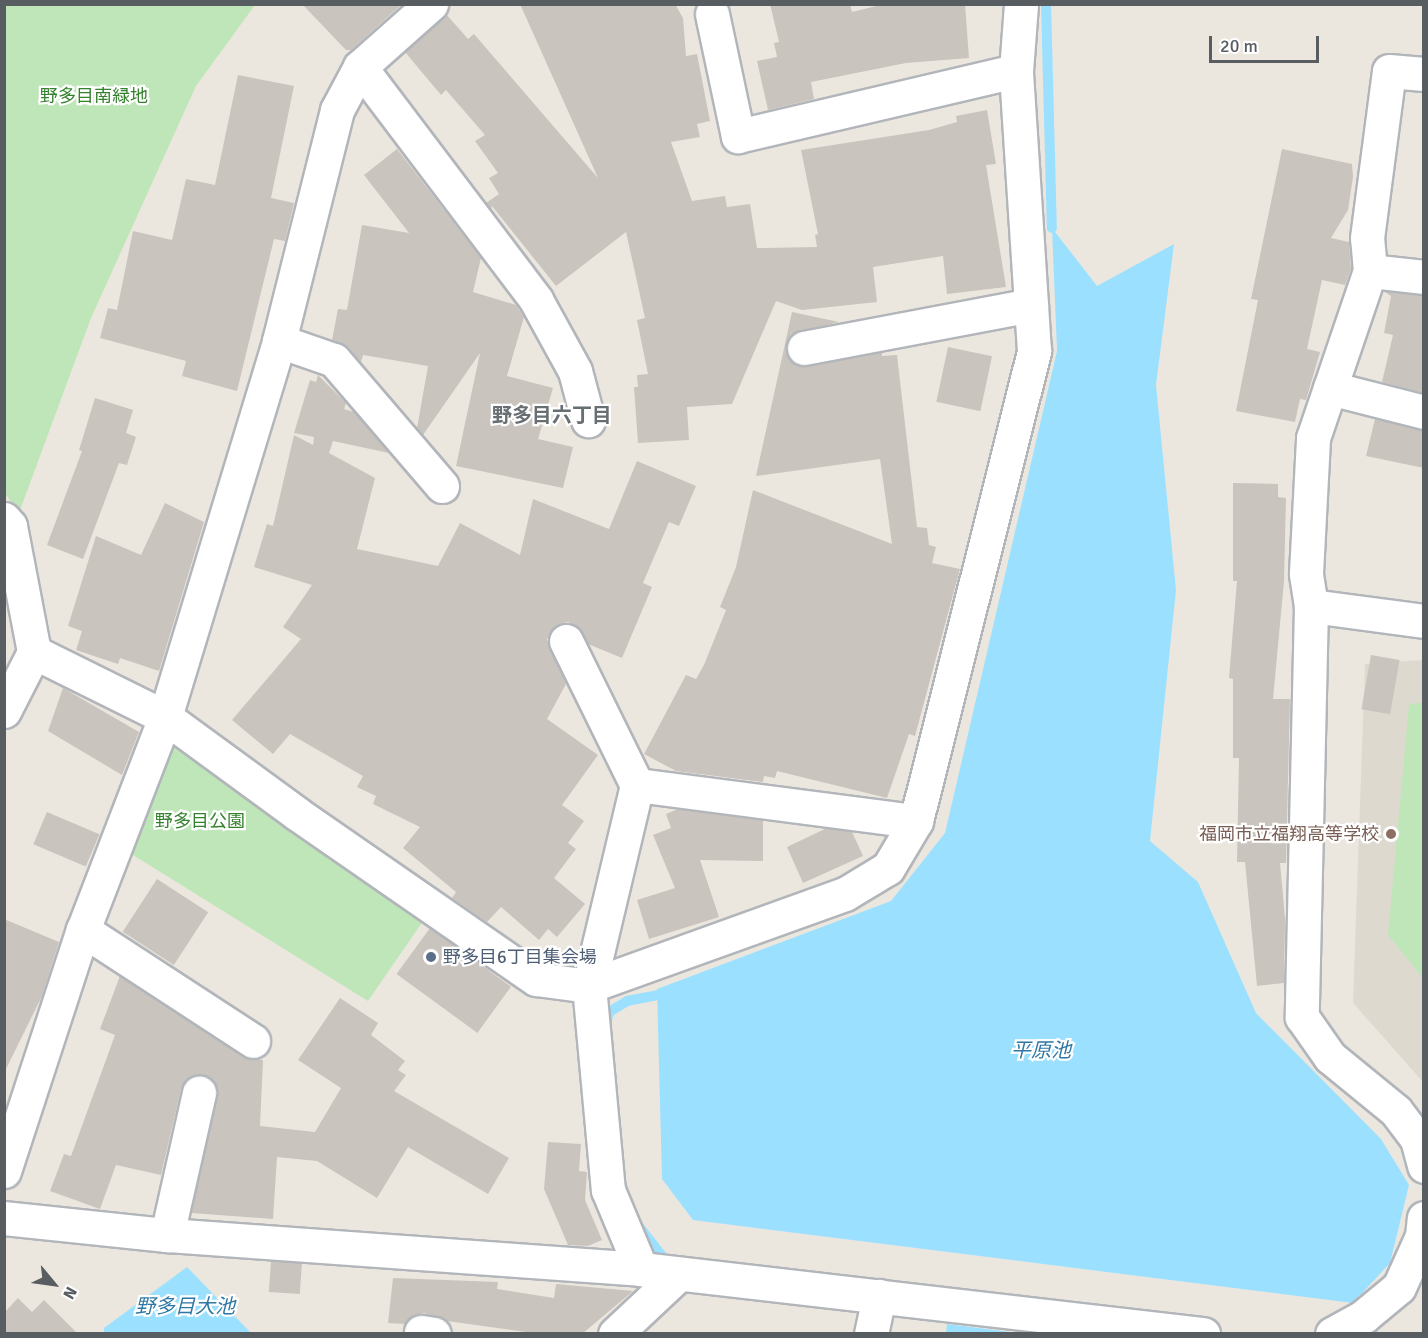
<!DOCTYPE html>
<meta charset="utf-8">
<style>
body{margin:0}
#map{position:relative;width:1428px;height:1338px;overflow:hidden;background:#ece7de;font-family:Signika,"Noto Sans JP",sans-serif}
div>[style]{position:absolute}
.education>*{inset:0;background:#ded9cf}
.green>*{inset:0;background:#bee6b8}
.water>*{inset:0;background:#9be1ff}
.stream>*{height:10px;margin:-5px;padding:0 5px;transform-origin:5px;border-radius:5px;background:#9be1ff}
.building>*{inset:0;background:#c9c4bd;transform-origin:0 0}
.roads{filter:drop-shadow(2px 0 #b2b6bb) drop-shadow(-2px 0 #b2b6bb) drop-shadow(0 2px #b2b6bb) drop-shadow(0 -2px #b2b6bb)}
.minor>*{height:33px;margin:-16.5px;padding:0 16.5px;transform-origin:16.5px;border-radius:16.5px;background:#fff}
.dots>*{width:16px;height:16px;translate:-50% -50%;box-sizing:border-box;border:3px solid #fff;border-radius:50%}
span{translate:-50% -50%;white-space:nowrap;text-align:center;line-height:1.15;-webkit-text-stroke:4.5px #fff;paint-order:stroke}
.park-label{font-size:18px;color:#35822e}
.education-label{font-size:18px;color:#785e54}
.right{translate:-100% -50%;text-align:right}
.service-label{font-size:18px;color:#4e5e75}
.left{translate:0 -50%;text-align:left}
.neighbourhood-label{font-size:20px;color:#686f73;font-weight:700}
.water-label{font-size:20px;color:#2f78a4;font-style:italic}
.frame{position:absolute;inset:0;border:6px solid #575d61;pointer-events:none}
.north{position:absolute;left:24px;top:1254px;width:60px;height:60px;-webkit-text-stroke:4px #fff;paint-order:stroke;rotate:119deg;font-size:16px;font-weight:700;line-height:24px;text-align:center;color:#575d61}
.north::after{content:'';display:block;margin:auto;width:21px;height:27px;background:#575d61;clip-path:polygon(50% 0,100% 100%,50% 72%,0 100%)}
.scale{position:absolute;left:1209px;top:36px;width:110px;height:27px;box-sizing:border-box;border:3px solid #575d61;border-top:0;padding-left:8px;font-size:18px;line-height:21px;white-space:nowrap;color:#575d61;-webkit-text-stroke:4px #fff;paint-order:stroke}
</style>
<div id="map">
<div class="education">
<i style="clip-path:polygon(1423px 660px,1423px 1082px,1353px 1003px,1365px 664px)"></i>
</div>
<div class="green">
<i style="clip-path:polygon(4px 5px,255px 5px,196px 86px,91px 318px,19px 513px,4px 492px)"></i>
<i style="clip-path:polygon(1423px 703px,1424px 703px,1423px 978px,1388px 935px,1409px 704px)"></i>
<i style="clip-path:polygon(165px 717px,432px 908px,368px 1001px,117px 845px)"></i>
</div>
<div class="water">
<i style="clip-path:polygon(1052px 228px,1097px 286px,1174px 244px,1156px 385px,1176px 590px,1150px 841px,1198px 882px,1256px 1013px,1381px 1139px,1409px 1185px,1390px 1263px,1353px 1303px,693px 1220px,662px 1179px,657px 989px,891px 901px,945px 833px,1057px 351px)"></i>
<i style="clip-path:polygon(187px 1267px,251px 1333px,104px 1333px,104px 1328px)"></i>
<i style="clip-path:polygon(947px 1324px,1018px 1333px,946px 1333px)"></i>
</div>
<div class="stream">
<i style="left:1046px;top:4px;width:224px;rotate:88.5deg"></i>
<i style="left:605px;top:1028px;width:16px;rotate:-76deg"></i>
<i style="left:609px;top:1012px;width:21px;rotate:-31deg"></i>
<i style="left:627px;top:1001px;width:31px;rotate:-11deg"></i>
<i style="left:637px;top:1224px;width:47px;rotate:51.9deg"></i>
</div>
<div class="building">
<i style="clip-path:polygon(302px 4px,402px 4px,351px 50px,346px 50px)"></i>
<i style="clip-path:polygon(520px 4px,675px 4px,683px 18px,686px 56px,697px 54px,710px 121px,697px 124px,700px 137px,671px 142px,692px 201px,725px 196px,727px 207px,750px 204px,757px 248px,817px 247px,815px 235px,818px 234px,801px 150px,929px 130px,957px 122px,956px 116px,987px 110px,996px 164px,986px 165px,1006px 287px,947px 294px,943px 256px,873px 267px,877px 302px,802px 310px,776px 301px,732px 404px,687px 407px,689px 440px,638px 443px,634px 387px,638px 387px,637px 375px,648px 374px,637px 320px,645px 318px,626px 232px,556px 286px,492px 206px,491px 210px,486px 203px,499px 194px,489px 178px,498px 173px,475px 141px,485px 135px,446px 90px,441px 95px,405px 52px,446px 14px,468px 39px,474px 34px,598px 178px)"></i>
<i style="clip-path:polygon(770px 4px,850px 4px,852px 12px,885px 4px,965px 4px,969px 58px,906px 63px,811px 82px,814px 99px,768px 110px,757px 61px,777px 57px,774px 43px,779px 42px)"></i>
<i style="clip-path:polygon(238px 75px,294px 86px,271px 198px,294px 203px,285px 241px,274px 239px,237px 391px,182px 376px,186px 361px,100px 338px,108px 308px,117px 310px,133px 231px,172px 240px,186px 179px,215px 185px)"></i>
<i style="clip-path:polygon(397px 149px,481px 258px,473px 292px,516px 305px,524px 317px,507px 376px,553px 388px,538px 439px,573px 447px,563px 488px,456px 466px,480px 353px,423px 435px,417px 428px,428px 366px,363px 355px,361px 362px,348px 347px,332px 340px,338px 309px,347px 310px,362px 225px,409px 233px,364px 175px)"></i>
<i style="clip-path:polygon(1282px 149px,1352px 164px,1353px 177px,1348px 210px,1331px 238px,1349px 242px,1351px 269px,1345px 285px,1322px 280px,1307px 349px,1320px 352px,1306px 400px,1300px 399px,1295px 422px,1236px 411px,1258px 300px,1251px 299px)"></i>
<i style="clip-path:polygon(1383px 291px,1424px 295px,1424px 393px,1382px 382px,1393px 335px,1384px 333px,1391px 296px)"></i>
<i style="clip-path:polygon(792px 312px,839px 322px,791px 334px,786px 352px,797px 365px,882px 352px,882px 356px,897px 355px,917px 527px,927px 528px,929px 545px,936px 547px,932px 563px,960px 569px,915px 736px,909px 734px,887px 798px,777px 771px,775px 778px,764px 776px,763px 782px,676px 771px,644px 754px,686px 675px,696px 679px,704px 665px,726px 610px,720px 607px,736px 567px,753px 490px,892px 544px,880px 459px,756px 476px)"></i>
<i style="left:948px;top:347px;width:45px;height:56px;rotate:12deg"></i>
<i style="clip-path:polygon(318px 375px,346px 403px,344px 409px,354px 412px,389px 453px,333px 441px,329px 453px,375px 478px,357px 549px,438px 566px,460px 523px,520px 555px,533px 499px,609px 529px,637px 461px,696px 486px,679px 526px,669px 522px,643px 583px,652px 587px,622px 658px,588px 644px,577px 626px,568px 622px,557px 625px,547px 639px,566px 684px,547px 719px,598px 755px,562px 805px,584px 821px,568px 843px,576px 849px,554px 878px,585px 904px,557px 937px,548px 929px,539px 940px,501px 907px,487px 922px,452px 898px,456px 892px,403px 848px,420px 827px,373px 804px,376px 796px,357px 787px,363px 776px,290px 734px,273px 754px,232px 720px,301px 639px,283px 627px,312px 585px,254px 567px,267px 524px,273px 526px,294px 435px,313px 445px,314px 437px,294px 433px,310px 380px,316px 382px)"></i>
<i style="clip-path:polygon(95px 398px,133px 410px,126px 433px,136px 437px,127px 465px,119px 463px,83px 559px,47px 545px,82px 451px,79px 450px)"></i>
<i style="clip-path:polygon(1375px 419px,1424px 430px,1424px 468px,1366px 456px)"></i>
<i style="clip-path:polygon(1233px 483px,1278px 484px,1278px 497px,1286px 498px,1284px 581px,1273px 699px,1290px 699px,1286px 863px,1280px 863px,1285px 918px,1284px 983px,1257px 986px,1245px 862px,1237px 862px,1239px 758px,1233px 758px,1233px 679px,1229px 678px,1237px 581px,1233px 581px)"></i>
<i style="clip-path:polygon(165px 503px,204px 522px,159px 671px,120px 658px,118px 664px,76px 650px,82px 631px,68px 626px,96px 536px,141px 555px)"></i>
<i style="left:1371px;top:655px;width:29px;height:55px;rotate:10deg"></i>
<i style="clip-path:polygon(63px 688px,139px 732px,122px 775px,48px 731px)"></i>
<i style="clip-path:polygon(678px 809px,763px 820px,763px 861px,700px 860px,719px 917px,649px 939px,637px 900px,675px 888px,653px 835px,671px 828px,666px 814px)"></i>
<i style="left:47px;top:812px;width:57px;height:35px;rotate:23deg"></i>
<i style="clip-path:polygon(827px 828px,852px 832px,863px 856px,803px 883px,787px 847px)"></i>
<i style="left:157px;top:879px;width:61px;height:63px;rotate:33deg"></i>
<i style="clip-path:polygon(4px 919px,59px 942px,42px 996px,4px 1073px)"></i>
<i style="left:430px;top:928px;width:100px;height:57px;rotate:36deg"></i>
<i style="clip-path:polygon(120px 976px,243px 1057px,263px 1060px,260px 1126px,315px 1132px,341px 1088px,298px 1060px,340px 998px,378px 1023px,371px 1035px,405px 1061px,398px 1070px,406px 1075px,394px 1091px,509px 1158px,488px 1194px,408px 1147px,377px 1198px,317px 1161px,277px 1157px,273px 1219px,191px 1213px,217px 1097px,211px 1079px,194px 1075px,181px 1089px,161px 1175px,116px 1165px,100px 1209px,50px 1191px,64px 1154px,71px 1156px,115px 1035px,100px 1029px)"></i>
<i style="clip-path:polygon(548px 1142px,581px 1144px,579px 1171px,587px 1172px,585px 1200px,602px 1240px,588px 1246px,568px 1245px,544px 1189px)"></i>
<i style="left:271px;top:1261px;width:31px;height:31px;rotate:4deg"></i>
<i style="clip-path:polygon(393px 1278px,498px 1282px,497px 1289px,554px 1298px,556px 1284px,633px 1291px,582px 1334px,540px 1334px,447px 1321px,424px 1313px,414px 1315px,405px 1324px,388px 1323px)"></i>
<i style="clip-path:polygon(18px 1298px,32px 1312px,44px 1300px,78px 1334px,4px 1334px,4px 1313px)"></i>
</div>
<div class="roads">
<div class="minor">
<i style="left:712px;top:14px;width:125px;rotate:78deg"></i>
<i style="left:738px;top:136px;width:285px;rotate:-13.2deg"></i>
<i style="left:360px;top:67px;width:292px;rotate:52.9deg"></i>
<i style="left:536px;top:300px;width:81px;rotate:61.2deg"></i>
<i style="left:575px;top:371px;width:51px;rotate:75.1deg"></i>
<i style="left:1370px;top:271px;width:54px;rotate:6.3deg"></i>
<i style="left:279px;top:341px;width:58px;rotate:19.1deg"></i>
<i style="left:334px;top:360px;width:166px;rotate:49.4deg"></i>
<i style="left:804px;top:348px;width:231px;rotate:-10.7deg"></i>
<i style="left:1330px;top:388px;width:97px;rotate:14.3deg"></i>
<i style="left:4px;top:519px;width:9px;rotate:49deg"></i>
<i style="left:10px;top:526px;width:128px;rotate:79.2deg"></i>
<i style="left:1311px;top:606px;width:33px;rotate:-99deg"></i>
<i style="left:1306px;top:573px;width:135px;rotate:-87deg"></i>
<i style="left:1313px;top:438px;width:176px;rotate:-71.2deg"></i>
<i style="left:1370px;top:271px;width:33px;rotate:-95deg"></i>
<i style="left:1367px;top:238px;width:168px;rotate:-82.5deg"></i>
<i style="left:1389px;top:71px;width:35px;rotate:5deg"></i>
<i style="left:1424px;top:621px;width:114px;rotate:-172.4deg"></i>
<i style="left:1311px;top:606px;width:411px;rotate:91.3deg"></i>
<i style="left:1302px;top:1017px;width:49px;rotate:55deg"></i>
<i style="left:1330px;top:1057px;width:85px;rotate:39.3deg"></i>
<i style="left:1396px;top:1111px;width:35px;rotate:53deg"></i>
<i style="left:1417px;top:1139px;width:28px;rotate:75deg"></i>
<i style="left:566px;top:641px;width:161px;rotate:63.8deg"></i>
<i style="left:637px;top:785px;width:207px;rotate:103.4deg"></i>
<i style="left:589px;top:986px;width:205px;rotate:84.7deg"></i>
<i style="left:608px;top:1190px;width:86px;rotate:67.3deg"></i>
<i style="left:4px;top:711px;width:66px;rotate:-63deg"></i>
<i style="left:34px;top:652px;width:146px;rotate:26.4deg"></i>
<i style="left:165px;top:717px;width:162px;rotate:36.2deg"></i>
<i style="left:296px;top:813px;width:292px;rotate:34.7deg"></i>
<i style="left:536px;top:979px;width:53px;rotate:7.5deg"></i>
<i style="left:589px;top:986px;width:272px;rotate:-19.8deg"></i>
<i style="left:845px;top:894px;width:50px;rotate:-31.2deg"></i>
<i style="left:888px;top:868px;width:55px;rotate:-59.2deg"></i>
<i style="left:916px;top:821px;width:485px;rotate:-75.9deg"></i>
<i style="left:1034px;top:351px;width:281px;rotate:-93.7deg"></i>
<i style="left:1016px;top:71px;width:67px;rotate:-85.7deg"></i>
<i style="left:637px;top:785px;width:281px;rotate:7.4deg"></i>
<i style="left:83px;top:930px;width:203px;rotate:33.1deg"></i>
<i style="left:4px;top:1171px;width:254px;rotate:-71.9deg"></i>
<i style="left:83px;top:930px;width:228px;rotate:-68.9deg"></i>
<i style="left:165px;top:717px;width:393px;rotate:-73.1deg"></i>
<i style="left:279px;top:341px;width:238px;rotate:-75.9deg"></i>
<i style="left:337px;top:110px;width:49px;rotate:-61.9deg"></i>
<i style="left:360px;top:67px;width:95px;rotate:-41.6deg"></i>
<i style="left:4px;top:1218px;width:164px;rotate:6deg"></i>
<i style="left:167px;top:1235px;width:475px;rotate:4.1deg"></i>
<i style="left:641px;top:1269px;width:566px;rotate:6.6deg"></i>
<i style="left:167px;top:1235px;width:146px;rotate:-77.3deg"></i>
<i style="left:421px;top:1332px;width:13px;rotate:9deg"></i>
<i style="left:615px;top:1334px;width:88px;rotate:-43.2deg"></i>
<i style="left:871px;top:1334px;width:39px;rotate:-78deg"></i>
<i style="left:1332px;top:1334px;width:37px;rotate:-29deg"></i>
<i style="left:1364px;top:1316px;width:45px;rotate:-39.6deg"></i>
<i style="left:1399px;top:1287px;width:56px;rotate:-65.7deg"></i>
<i style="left:1422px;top:1236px;width:18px;rotate:-84deg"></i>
</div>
</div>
<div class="dots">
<i style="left:1391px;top:834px;background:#8d6e63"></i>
<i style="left:431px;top:957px;background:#5c6f8a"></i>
</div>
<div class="park-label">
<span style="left:94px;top:96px">野多目南緑地</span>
<span style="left:200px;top:821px">野多目公園</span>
</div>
<div class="education-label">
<span class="right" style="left:1379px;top:834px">福岡市立福翔高等学校</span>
</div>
<div class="service-label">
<span class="left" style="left:443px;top:957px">野多目6丁目集会場</span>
</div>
<div class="neighbourhood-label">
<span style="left:552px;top:415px">野多目六丁目</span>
</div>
<div class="water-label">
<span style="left:1041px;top:1050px">平原池</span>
<span style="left:185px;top:1306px">野多目大池</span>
</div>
<div class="frame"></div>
<div class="north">N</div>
<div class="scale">20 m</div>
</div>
